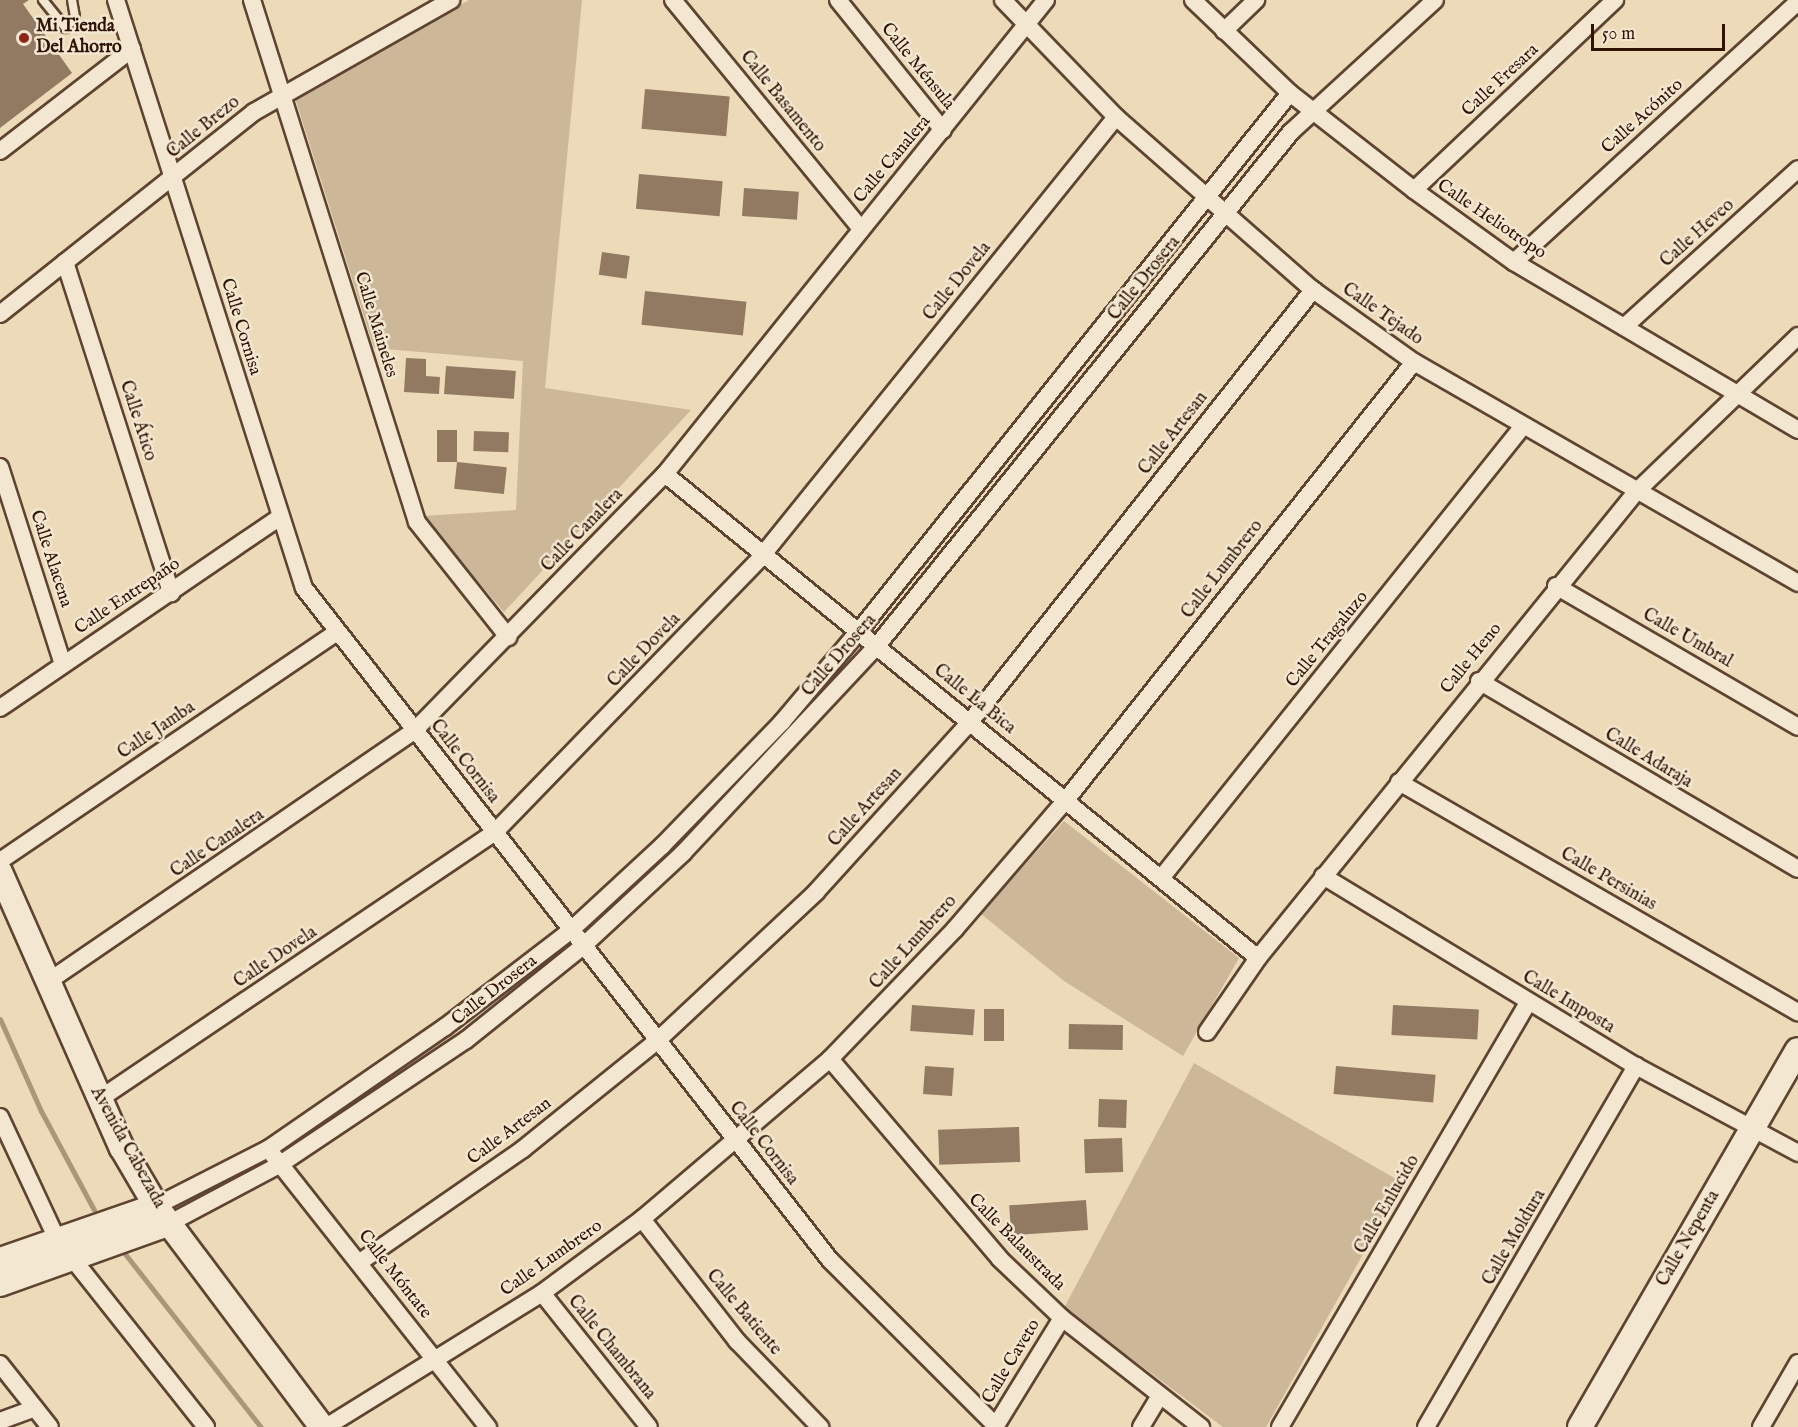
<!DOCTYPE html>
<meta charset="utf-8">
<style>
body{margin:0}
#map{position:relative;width:1798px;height:1427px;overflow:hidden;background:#ecdab8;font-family:"IM FELL English",serif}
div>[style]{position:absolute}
.green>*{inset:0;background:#ccb899}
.stream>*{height:5px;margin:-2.5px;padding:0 2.5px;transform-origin:2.5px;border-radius:2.5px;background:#ab967a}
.building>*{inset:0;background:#917a61;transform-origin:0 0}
.roads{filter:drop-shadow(2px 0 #5e4430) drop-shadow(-2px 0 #5e4430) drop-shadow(0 2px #5e4430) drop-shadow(0 -2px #5e4430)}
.lane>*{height:8px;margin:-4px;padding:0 4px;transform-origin:4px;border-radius:4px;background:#f3e7d1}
.street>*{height:16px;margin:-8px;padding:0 8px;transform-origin:8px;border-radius:8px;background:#f3e7d1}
.secondary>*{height:24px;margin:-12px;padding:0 12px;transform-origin:12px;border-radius:12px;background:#f3e7d1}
.dots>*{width:16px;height:16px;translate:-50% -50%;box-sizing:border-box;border:3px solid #f3e7d1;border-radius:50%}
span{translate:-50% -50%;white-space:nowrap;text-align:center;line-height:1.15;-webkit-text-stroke:5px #f3e7d1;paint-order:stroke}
.poi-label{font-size:18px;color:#2e1202;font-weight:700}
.left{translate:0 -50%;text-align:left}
.street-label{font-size:18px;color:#2e1202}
.scale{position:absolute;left:1591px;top:24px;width:134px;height:27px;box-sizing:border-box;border:3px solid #2e1202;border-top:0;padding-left:8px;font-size:18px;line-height:21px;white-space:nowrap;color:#2e1202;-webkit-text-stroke:4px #f3e7d1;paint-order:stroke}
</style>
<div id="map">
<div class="green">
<i style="clip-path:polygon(469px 0,582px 0,545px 388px,691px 410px,504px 612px,422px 516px,516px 510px,523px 361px,374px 348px,295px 98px)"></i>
<i style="clip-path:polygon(1064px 821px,1239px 958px,1183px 1056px,1064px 981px,981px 914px)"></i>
<i style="clip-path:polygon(1194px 1063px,1403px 1183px,1266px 1427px,1223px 1427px,1064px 1308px)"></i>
</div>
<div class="stream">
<i style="left:0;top:1019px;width:101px;rotate:66deg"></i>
<i style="left:41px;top:1111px;width:112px;rotate:61.8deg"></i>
<i style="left:122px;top:1250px;width:225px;rotate:51.9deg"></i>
</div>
<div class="building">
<i style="clip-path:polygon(0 0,29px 0,23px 4px,72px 73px,0 128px)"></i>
<i style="left:645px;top:89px;width:85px;height:40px;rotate:5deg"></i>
<i style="left:639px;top:174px;width:84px;height:35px;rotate:5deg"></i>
<i style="left:744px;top:188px;width:55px;height:28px;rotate:4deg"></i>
<i style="left:602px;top:252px;width:28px;height:23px;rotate:8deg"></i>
<i style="left:645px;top:291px;width:102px;height:34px;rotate:6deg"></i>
<i style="clip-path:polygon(406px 358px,426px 359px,426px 376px,440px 377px,439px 394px,404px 392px)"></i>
<i style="left:446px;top:366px;width:70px;height:28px;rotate:4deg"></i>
<i style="left:437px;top:430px;width:20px;height:32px"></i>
<i style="left:474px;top:431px;width:35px;height:20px;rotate:2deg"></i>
<i style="left:457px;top:462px;width:50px;height:27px;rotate:6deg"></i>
<i style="left:912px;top:1005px;width:63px;height:26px;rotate:4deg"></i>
<i style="left:1393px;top:1005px;width:86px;height:30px;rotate:3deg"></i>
<i style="left:984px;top:1009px;width:20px;height:32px"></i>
<i style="left:1069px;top:1024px;width:54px;height:25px;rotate:1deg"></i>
<i style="left:925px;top:1066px;width:29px;height:28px;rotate:4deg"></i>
<i style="left:1336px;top:1066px;width:100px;height:28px;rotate:5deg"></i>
<i style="left:1099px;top:1099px;width:28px;height:28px;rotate:2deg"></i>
<i style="left:1019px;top:1127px;width:35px;height:81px;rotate:88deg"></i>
<i style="left:1122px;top:1138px;width:34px;height:38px;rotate:88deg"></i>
<i style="left:1086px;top:1200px;width:30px;height:77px;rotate:86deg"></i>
</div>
<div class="roads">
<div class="lane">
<i style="left:43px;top:0;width:36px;rotate:51deg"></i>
<i style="left:66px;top:28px;width:14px;rotate:-51deg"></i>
<i style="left:75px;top:17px;width:17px;rotate:-100deg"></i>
</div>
<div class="street">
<i style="left:116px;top:0;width:617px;rotate:72.27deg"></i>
<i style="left:304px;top:588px;width:853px;rotate:51.95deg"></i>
<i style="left:830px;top:1260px;width:235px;rotate:45deg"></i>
<i style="left:252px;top:0;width:547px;rotate:72.46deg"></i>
<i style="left:417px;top:522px;width:147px;rotate:51.6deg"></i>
<i style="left:673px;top:0;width:296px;rotate:50.6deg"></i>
<i style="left:838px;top:0;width:167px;rotate:51.1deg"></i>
<i style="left:1003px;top:0;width:163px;rotate:46deg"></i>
<i style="left:1116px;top:117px;width:262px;rotate:41.3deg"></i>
<i style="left:1313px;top:290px;width:124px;rotate:35.5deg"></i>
<i style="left:1414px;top:362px;width:443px;rotate:29.9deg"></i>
<i style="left:1193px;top:0;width:134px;rotate:43.8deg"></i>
<i style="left:1290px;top:93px;width:157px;rotate:38deg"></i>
<i style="left:1414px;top:190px;width:123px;rotate:35.8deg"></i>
<i style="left:1514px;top:262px;width:330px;rotate:30.6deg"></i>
<i style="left:1224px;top:31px;width:45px;rotate:-44.1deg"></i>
<i style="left:0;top:151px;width:167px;rotate:-37.7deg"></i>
<i style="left:1414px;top:190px;width:277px;rotate:-43.4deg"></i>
<i style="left:65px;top:262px;width:348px;rotate:72.2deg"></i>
<i style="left:1514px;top:262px;width:385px;rotate:-42.5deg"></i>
<i style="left:0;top:314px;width:325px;rotate:-38.5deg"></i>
<i style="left:254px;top:112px;width:227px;rotate:-29.6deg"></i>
<i style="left:1624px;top:327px;width:235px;rotate:-42.2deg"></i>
<i style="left:0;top:467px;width:207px;rotate:72.3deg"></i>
<i style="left:665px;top:474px;width:765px;rotate:39.22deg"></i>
<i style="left:1556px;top:586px;width:280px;rotate:30.2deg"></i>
<i style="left:1479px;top:681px;width:370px;rotate:30.5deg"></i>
<i style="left:0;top:708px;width:338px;rotate:-34.3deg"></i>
<i style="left:1399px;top:782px;width:461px;rotate:30deg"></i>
<i style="left:0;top:861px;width:406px;rotate:-34.2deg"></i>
<i style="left:1323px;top:876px;width:366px;rotate:31.3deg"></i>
<i style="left:1636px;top:1066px;width:184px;rotate:28.2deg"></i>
<i style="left:1162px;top:877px;width:578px;rotate:-51.32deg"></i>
<i style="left:46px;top:983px;width:447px;rotate:-34.4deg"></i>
<i style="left:415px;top:730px;width:358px;rotate:-45.7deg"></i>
<i style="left:665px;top:474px;width:608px;rotate:-51.21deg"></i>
<i style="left:1207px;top:1032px;width:90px;rotate:-55.4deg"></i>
<i style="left:1258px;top:958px;width:600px;rotate:-50.95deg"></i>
<i style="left:1636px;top:492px;width:225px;rotate:-43.9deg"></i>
<i style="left:830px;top:1059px;width:262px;rotate:49.6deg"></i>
<i style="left:1000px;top:1259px;width:86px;rotate:43.6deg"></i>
<i style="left:1062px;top:1318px;width:177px;rotate:38.1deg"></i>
<i style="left:98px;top:1100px;width:478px;rotate:-34deg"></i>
<i style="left:494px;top:833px;width:384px;rotate:-45.9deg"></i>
<i style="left:761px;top:557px;width:565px;rotate:-51.1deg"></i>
<i style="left:0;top:1117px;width:135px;rotate:65deg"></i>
<i style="left:57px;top:1239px;width:240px;rotate:51.6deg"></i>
<i style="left:273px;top:1155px;width:347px;rotate:51.7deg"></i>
<i style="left:156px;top:1206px;width:126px;rotate:-27deg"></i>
<i style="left:268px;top:1149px;width:215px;rotate:-34.6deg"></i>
<i style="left:445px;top:1027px;width:156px;rotate:-37.5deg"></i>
<i style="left:569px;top:932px;width:127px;rotate:-42.8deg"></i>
<i style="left:662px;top:846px;width:173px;rotate:-45.9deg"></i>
<i style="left:782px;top:722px;width:119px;rotate:-49.8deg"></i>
<i style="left:859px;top:631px;width:689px;rotate:-51.3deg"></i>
<i style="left:642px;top:1219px;width:155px;rotate:52.1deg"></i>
<i style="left:737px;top:1341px;width:120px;rotate:46deg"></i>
<i style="left:170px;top:1223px;width:123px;rotate:-28deg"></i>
<i style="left:279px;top:1165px;width:225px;rotate:-33.8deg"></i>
<i style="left:466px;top:1040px;width:149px;rotate:-38.7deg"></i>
<i style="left:582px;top:947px;width:138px;rotate:-42.9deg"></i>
<i style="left:683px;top:853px;width:282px;rotate:-46.9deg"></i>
<i style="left:876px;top:647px;width:661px;rotate:-51.14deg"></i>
<i style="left:1291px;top:132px;width:195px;rotate:-42.5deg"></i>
<i style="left:360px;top:1262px;width:198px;rotate:-34.7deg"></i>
<i style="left:523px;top:1149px;width:172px;rotate:-38.9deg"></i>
<i style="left:657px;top:1041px;width:218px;rotate:-43.1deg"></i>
<i style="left:816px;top:892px;width:229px;rotate:-47.8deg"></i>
<i style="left:970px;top:722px;width:552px;rotate:-51.55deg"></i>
<i style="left:542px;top:1293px;width:171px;rotate:51.4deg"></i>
<i style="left:0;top:1364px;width:80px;rotate:51.6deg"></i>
<i style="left:0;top:1421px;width:37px;rotate:-20deg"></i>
<i style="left:326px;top:1427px;width:254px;rotate:-31.8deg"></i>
<i style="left:542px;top:1293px;width:124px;rotate:-36.5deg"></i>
<i style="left:642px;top:1219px;width:247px;rotate:-40.4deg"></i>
<i style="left:830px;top:1059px;width:180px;rotate:-46.1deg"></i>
<i style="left:955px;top:929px;width:170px;rotate:-49.3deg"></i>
<i style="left:1066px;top:800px;width:559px;rotate:-51.53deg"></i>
<i style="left:995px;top:1427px;width:128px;rotate:-58.4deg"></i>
<i style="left:1141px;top:1427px;width:35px;rotate:-59deg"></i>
<i style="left:1280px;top:1427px;width:492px;rotate:-59.7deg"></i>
<i style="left:1426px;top:1427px;width:418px;rotate:-59.8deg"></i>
<i style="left:1761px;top:1427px;width:74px;rotate:-60deg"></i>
</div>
<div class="secondary">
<i style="left:0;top:872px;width:302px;rotate:66.2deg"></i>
<i style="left:122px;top:1148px;width:67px;rotate:59.6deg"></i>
<i style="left:156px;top:1206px;width:276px;rotate:53.1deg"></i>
<i style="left:0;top:1260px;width:165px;rotate:-19.1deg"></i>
<i style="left:0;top:1284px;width:181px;rotate:-19.7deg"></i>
<i style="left:1580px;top:1427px;width:435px;rotate:-60deg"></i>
</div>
</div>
<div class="dots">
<i style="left:24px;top:38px;background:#8f2418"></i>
</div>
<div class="poi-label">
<span class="left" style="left:36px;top:38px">Mi Tienda<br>Del Ahorro</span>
</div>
<div class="street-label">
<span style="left:917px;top:67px;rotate:51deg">Calle Ménsula</span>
<span style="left:1501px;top:81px;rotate:-43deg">Calle Fresara</span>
<span style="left:782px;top:102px;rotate:51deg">Calle Basamento</span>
<span style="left:1643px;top:117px;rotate:-42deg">Calle Acónito</span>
<span style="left:204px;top:128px;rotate:-39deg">Calle Brezo</span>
<span style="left:893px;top:160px;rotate:-50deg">Calle Canalera</span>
<span style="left:1491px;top:220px;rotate:34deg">Calle Heliotropo</span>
<span style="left:1698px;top:234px;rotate:-42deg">Calle Heveo</span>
<span style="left:1145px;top:279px;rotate:-51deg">Calle Drosera</span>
<span style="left:958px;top:282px;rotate:-51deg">Calle Dovela</span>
<span style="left:1382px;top:315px;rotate:35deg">Calle Tejado</span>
<span style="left:375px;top:325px;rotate:73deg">Calle Maineles</span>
<span style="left:240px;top:327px;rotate:73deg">Calle Cornisa</span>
<span style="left:137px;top:421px;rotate:72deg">Calle Ático</span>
<span style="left:1174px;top:434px;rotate:-52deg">Calle Artesan</span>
<span style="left:583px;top:531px;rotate:-46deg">Calle Canalera</span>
<span style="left:50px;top:559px;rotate:72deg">Calle Alacena</span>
<span style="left:1223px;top:570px;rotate:-52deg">Calle Lumbrero</span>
<span style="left:128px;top:597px;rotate:-34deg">Calle Entrepaño</span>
<span style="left:1687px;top:639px;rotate:30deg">Calle Umbral</span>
<span style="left:1328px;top:640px;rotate:-51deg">Calle Tragaluzo</span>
<span style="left:645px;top:651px;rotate:-46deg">Calle Dovela</span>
<span style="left:840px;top:656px;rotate:-49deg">Calle Drosera</span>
<span style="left:1472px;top:659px;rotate:-51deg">Calle Heno</span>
<span style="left:974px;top:700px;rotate:39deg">Calle La Bica</span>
<span style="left:157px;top:731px;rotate:-34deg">Calle Jamba</span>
<span style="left:1648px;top:759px;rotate:31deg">Calle Adaraja</span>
<span style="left:464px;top:762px;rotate:52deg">Calle Cornisa</span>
<span style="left:866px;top:808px;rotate:-48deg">Calle Artesan</span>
<span style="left:218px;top:844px;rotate:-34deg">Calle Canalera</span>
<span style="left:1608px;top:880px;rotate:30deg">Calle Persinias</span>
<span style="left:914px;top:943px;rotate:-48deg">Calle Lumbrero</span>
<span style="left:276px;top:958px;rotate:-34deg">Calle Dovela</span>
<span style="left:495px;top:991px;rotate:-38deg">Calle Drosera</span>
<span style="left:1568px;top:1003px;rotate:31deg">Calle Imposta</span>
<span style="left:510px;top:1132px;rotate:-37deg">Calle Artesan</span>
<span style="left:763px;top:1144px;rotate:52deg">Calle Cornisa</span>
<span style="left:127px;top:1148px;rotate:61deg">Avenida Cabezada</span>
<span style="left:1388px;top:1205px;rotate:-60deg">Calle Enlucido</span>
<span style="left:1515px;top:1238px;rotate:-60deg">Calle Moldura</span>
<span style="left:1689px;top:1239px;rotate:-60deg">Calle Nepenta</span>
<span style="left:1016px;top:1243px;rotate:45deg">Calle Balaustrada</span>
<span style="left:552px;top:1259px;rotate:-35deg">Calle Lumbrero</span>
<span style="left:394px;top:1275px;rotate:52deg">Calle Móntate</span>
<span style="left:743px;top:1313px;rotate:50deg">Calle Batiente</span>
<span style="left:611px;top:1348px;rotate:51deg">Calle Chambrana</span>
<span style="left:1012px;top:1362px;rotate:-59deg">Calle Caveto</span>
</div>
<div class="scale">50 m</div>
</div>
